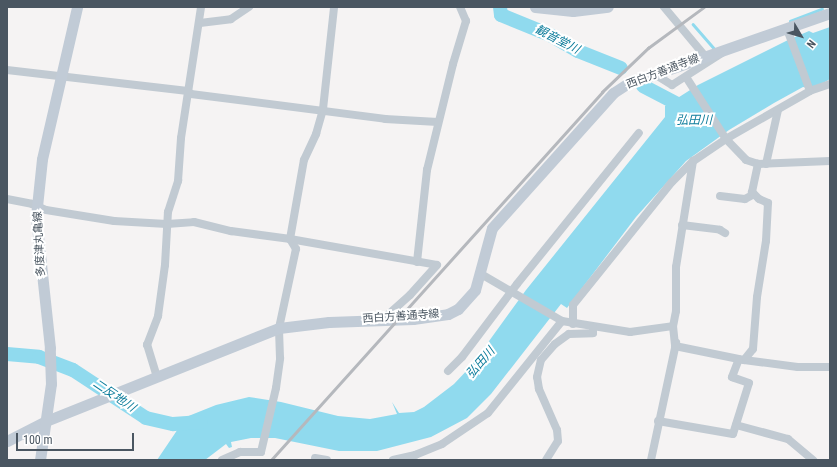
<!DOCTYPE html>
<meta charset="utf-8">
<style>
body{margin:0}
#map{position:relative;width:837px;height:467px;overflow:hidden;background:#f5f3f3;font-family:"Roboto Condensed","Noto Sans JP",sans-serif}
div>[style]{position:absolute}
.water>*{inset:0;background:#90daee}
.stream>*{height:2.5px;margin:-1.25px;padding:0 1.25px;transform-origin:1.25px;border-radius:1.25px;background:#90daee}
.river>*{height:14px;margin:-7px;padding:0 7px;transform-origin:7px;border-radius:7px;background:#90daee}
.street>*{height:8px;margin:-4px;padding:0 4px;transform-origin:4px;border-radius:4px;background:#c1cad2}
.secondary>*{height:11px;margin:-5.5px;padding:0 5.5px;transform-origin:5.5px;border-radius:5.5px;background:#c1cbd6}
.rail>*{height:2.5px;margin:-1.25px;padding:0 1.25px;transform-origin:1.25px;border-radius:1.25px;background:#b5b8bd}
span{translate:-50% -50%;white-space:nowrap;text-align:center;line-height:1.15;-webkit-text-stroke:4px #fff;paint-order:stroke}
.street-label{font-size:11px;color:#4a5661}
.water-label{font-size:12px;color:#0c7c9b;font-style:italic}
.frame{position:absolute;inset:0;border:8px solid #4a5661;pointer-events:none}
.north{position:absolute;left:781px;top:16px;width:40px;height:40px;-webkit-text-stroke:3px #fff;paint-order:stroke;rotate:128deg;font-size:11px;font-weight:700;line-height:16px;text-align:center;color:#4a5661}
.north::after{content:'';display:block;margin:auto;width:14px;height:18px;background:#4a5661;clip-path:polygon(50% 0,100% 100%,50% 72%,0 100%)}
.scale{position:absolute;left:16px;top:433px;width:118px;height:18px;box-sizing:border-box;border:2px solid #4a5661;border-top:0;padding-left:5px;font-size:12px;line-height:14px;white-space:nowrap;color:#4a5661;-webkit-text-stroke:3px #fff;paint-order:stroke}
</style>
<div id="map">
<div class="water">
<i style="clip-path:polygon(830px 27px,830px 79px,813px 89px,803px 87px,774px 103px,729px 130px,686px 161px,636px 217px,567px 308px,561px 304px,491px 394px,467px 418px,431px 437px,377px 451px,339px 451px,275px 438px,251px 438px,231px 442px,232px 447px,229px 448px,226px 444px,205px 460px,157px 460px,186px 417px,216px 405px,249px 397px,281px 402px,338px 416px,370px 419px,397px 414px,392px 402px,399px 413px,414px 412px,424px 407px,454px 384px,471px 366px,526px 290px,665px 117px,665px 106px,698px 85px,788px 40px,809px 31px,813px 33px)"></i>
</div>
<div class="stream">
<i style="left:790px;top:21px;width:34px;rotate:-21deg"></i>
<i style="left:693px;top:24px;width:33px;rotate:49deg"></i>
</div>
<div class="river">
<i style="left:500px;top:7px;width:8px;rotate:83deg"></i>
<i style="left:501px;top:15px;width:53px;rotate:22.2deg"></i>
<i style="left:550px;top:35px;width:32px;rotate:30deg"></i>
<i style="left:578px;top:51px;width:46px;rotate:21.6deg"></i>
<i style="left:643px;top:86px;width:50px;rotate:27.6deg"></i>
<i style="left:7px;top:354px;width:32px;rotate:5deg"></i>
<i style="left:39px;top:357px;width:36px;rotate:21deg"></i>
<i style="left:73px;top:370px;width:87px;rotate:33.3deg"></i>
<i style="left:146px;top:418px;width:28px;rotate:13deg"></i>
<i style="left:173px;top:424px;width:28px;rotate:-4deg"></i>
</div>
<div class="street">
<i style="left:664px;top:7px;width:64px;rotate:50.1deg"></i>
<i style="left:200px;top:23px;width:31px;rotate:-7deg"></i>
<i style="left:231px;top:19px;width:22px;rotate:-34deg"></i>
<i style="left:787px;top:29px;width:66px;rotate:69.6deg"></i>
<i style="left:7px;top:70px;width:182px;rotate:6.6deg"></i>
<i style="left:188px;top:91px;width:4px;rotate:45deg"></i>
<i style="left:191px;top:94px;width:196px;rotate:7.3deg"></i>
<i style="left:385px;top:119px;width:53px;rotate:3.2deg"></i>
<i style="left:656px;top:75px;width:19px;rotate:32deg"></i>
<i style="left:672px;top:85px;width:59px;rotate:-32.6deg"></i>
<i style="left:686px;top:77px;width:74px;rotate:57.2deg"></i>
<i style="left:726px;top:139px;width:29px;rotate:46deg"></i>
<i style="left:746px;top:160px;width:13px;rotate:18deg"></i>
<i style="left:758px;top:164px;width:72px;rotate:-2.4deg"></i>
<i style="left:830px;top:84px;width:21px;rotate:161deg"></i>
<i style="left:810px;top:91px;width:97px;rotate:150.3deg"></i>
<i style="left:726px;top:139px;width:40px;rotate:146deg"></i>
<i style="left:693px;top:161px;width:107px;rotate:99.1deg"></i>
<i style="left:676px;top:267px;width:44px;rotate:90deg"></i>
<i style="left:676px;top:311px;width:15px;rotate:101deg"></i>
<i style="left:673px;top:326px;width:20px;rotate:84deg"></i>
<i style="left:675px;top:346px;width:70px;rotate:11.5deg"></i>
<i style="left:744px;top:360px;width:54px;rotate:7.4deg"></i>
<i style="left:798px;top:367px;width:32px"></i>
<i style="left:766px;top:164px;width:55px;rotate:-77.5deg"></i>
<i style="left:720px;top:196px;width:25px;rotate:7deg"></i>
<i style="left:745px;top:199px;width:10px;rotate:-29deg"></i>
<i style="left:7px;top:199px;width:25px;rotate:11deg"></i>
<i style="left:32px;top:204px;width:15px;rotate:23deg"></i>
<i style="left:46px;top:210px;width:69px;rotate:9.2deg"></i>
<i style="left:114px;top:221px;width:53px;rotate:3.2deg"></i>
<i style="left:167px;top:224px;width:27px;rotate:-4deg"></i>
<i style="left:194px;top:222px;width:38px;rotate:14deg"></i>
<i style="left:231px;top:231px;width:60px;rotate:7.7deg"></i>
<i style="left:290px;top:239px;width:149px;rotate:10deg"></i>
<i style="left:437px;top:265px;width:40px;rotate:132deg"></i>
<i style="left:410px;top:295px;width:36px;rotate:138deg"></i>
<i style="left:682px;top:225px;width:38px;rotate:7deg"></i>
<i style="left:720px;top:230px;width:6px;rotate:31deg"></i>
<i style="left:417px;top:262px;width:93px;rotate:-83.8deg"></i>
<i style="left:427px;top:170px;width:109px;rotate:-76.2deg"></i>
<i style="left:453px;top:64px;width:45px;rotate:-73.2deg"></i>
<i style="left:466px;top:21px;width:15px;rotate:-113deg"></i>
<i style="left:481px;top:274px;width:94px;rotate:30.1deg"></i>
<i style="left:562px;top:321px;width:69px;rotate:9.2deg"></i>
<i style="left:630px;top:332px;width:43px;rotate:-7.9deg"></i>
<i style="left:573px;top:324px;width:19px;rotate:-90deg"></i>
<i style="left:573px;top:305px;width:158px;rotate:-51.2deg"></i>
<i style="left:672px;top:182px;width:30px;rotate:-45deg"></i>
<i style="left:744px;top:360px;width:14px;rotate:-51deg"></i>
<i style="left:753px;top:349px;width:52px;rotate:-85.6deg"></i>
<i style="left:757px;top:297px;width:57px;rotate:-80.9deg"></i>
<i style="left:766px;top:241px;width:38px;rotate:-87deg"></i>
<i style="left:768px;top:203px;width:10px;rotate:-156deg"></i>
<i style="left:759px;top:199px;width:10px;rotate:-135deg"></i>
<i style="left:752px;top:192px;width:29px;rotate:-78deg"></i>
<i style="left:448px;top:371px;width:20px;rotate:-45deg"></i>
<i style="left:462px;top:357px;width:91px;rotate:-53deg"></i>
<i style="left:517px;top:284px;width:194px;rotate:-51.1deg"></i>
<i style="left:157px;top:377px;width:34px;rotate:-107deg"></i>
<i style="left:147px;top:345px;width:31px;rotate:-69deg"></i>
<i style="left:158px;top:316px;width:51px;rotate:-82.2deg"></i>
<i style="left:165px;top:265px;width:53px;rotate:-86.8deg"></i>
<i style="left:168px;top:212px;width:33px;rotate:-72deg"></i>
<i style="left:178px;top:181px;width:43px;rotate:-86deg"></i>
<i style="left:181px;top:138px;width:133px;rotate:-81.3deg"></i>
<i style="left:658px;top:421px;width:76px;rotate:9.8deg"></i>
<i style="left:733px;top:434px;width:53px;rotate:-72.6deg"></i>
<i style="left:749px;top:383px;width:18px;rotate:-161deg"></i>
<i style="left:732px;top:377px;width:19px;rotate:-69deg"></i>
<i style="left:736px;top:425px;width:54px;rotate:15.1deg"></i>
<i style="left:788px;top:439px;width:33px;rotate:40deg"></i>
<i style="left:315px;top:458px;width:12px;rotate:9deg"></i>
<i style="left:222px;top:460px;width:20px;rotate:-24deg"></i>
<i style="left:240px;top:452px;width:21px"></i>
<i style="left:261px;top:452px;width:66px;rotate:-76.8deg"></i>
<i style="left:276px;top:388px;width:30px;rotate:-82deg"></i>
<i style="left:280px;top:358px;width:30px;rotate:-92deg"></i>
<i style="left:279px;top:328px;width:81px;rotate:-77.9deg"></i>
<i style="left:296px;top:249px;width:12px;rotate:-121deg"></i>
<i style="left:290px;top:239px;width:80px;rotate:-80deg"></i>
<i style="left:304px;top:160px;width:29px;rotate:-65deg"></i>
<i style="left:316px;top:134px;width:26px;rotate:-74deg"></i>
<i style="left:323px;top:109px;width:103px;rotate:-83.8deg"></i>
<i style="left:393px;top:460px;width:23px;rotate:-13deg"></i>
<i style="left:415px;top:455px;width:29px;rotate:-22deg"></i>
<i style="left:442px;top:444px;width:55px;rotate:-34deg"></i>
<i style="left:488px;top:413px;width:118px;rotate:-51.2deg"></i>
<i style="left:546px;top:460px;width:22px;rotate:-58deg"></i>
<i style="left:558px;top:441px;width:11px;rotate:-95deg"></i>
<i style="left:557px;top:430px;width:45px;rotate:-113.7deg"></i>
<i style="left:539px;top:389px;width:12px;rotate:-99deg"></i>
<i style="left:537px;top:377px;width:17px;rotate:-77deg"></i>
<i style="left:541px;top:360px;width:21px;rotate:-49deg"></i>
<i style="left:555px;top:344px;width:17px;rotate:-36deg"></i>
<i style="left:569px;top:334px;width:24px;rotate:-2deg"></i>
<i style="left:593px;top:333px;width:6px;rotate:-90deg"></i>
<i style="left:651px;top:460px;width:120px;rotate:-77.9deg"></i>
</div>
<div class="secondary">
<i style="left:535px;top:7px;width:38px;rotate:6deg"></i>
<i style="left:573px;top:11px;width:35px;rotate:-7deg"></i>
<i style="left:7px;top:441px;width:44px;rotate:-27.1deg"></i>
<i style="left:46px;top:421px;width:251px;rotate:-21.8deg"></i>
<i style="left:279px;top:328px;width:50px;rotate:-6.8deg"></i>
<i style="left:329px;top:322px;width:84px;rotate:-2deg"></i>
<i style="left:413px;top:319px;width:35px;rotate:-8deg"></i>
<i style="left:448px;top:314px;width:11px;rotate:-27deg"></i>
<i style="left:458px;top:309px;width:25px;rotate:-48deg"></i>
<i style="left:475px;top:290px;width:64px;rotate:-74.7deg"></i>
<i style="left:492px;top:228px;width:181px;rotate:-48.1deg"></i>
<i style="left:613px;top:93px;width:17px;rotate:-33deg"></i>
<i style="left:627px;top:84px;width:215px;rotate:-19.3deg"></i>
<i style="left:40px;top:460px;width:77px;rotate:-81.8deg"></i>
<i style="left:51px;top:384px;width:36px;rotate:-92deg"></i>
<i style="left:50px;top:348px;width:133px;rotate:-96.1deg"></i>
<i style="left:36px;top:216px;width:57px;rotate:-84deg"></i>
<i style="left:42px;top:159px;width:156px;rotate:-77deg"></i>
</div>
<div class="rail">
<i style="left:271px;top:460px;width:495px;rotate:-48deg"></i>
<i style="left:602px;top:92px;width:64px;rotate:-43.7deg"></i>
<i style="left:648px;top:48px;width:69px;rotate:-36.2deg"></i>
</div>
<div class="street-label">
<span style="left:663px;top:72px;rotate:-21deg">西白方善通寺線</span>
<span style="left:40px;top:244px;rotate:-93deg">多度津丸亀線</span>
<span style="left:401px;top:317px;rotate:-4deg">西白方善通寺線</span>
</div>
<div class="water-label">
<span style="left:557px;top:40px;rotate:27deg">観音堂川</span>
<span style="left:694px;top:121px">弘田川</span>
<span style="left:481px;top:363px;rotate:-49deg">弘田川</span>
<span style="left:114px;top:396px;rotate:34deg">二反地川</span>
</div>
<div class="frame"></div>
<div class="north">N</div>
<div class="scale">100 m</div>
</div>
